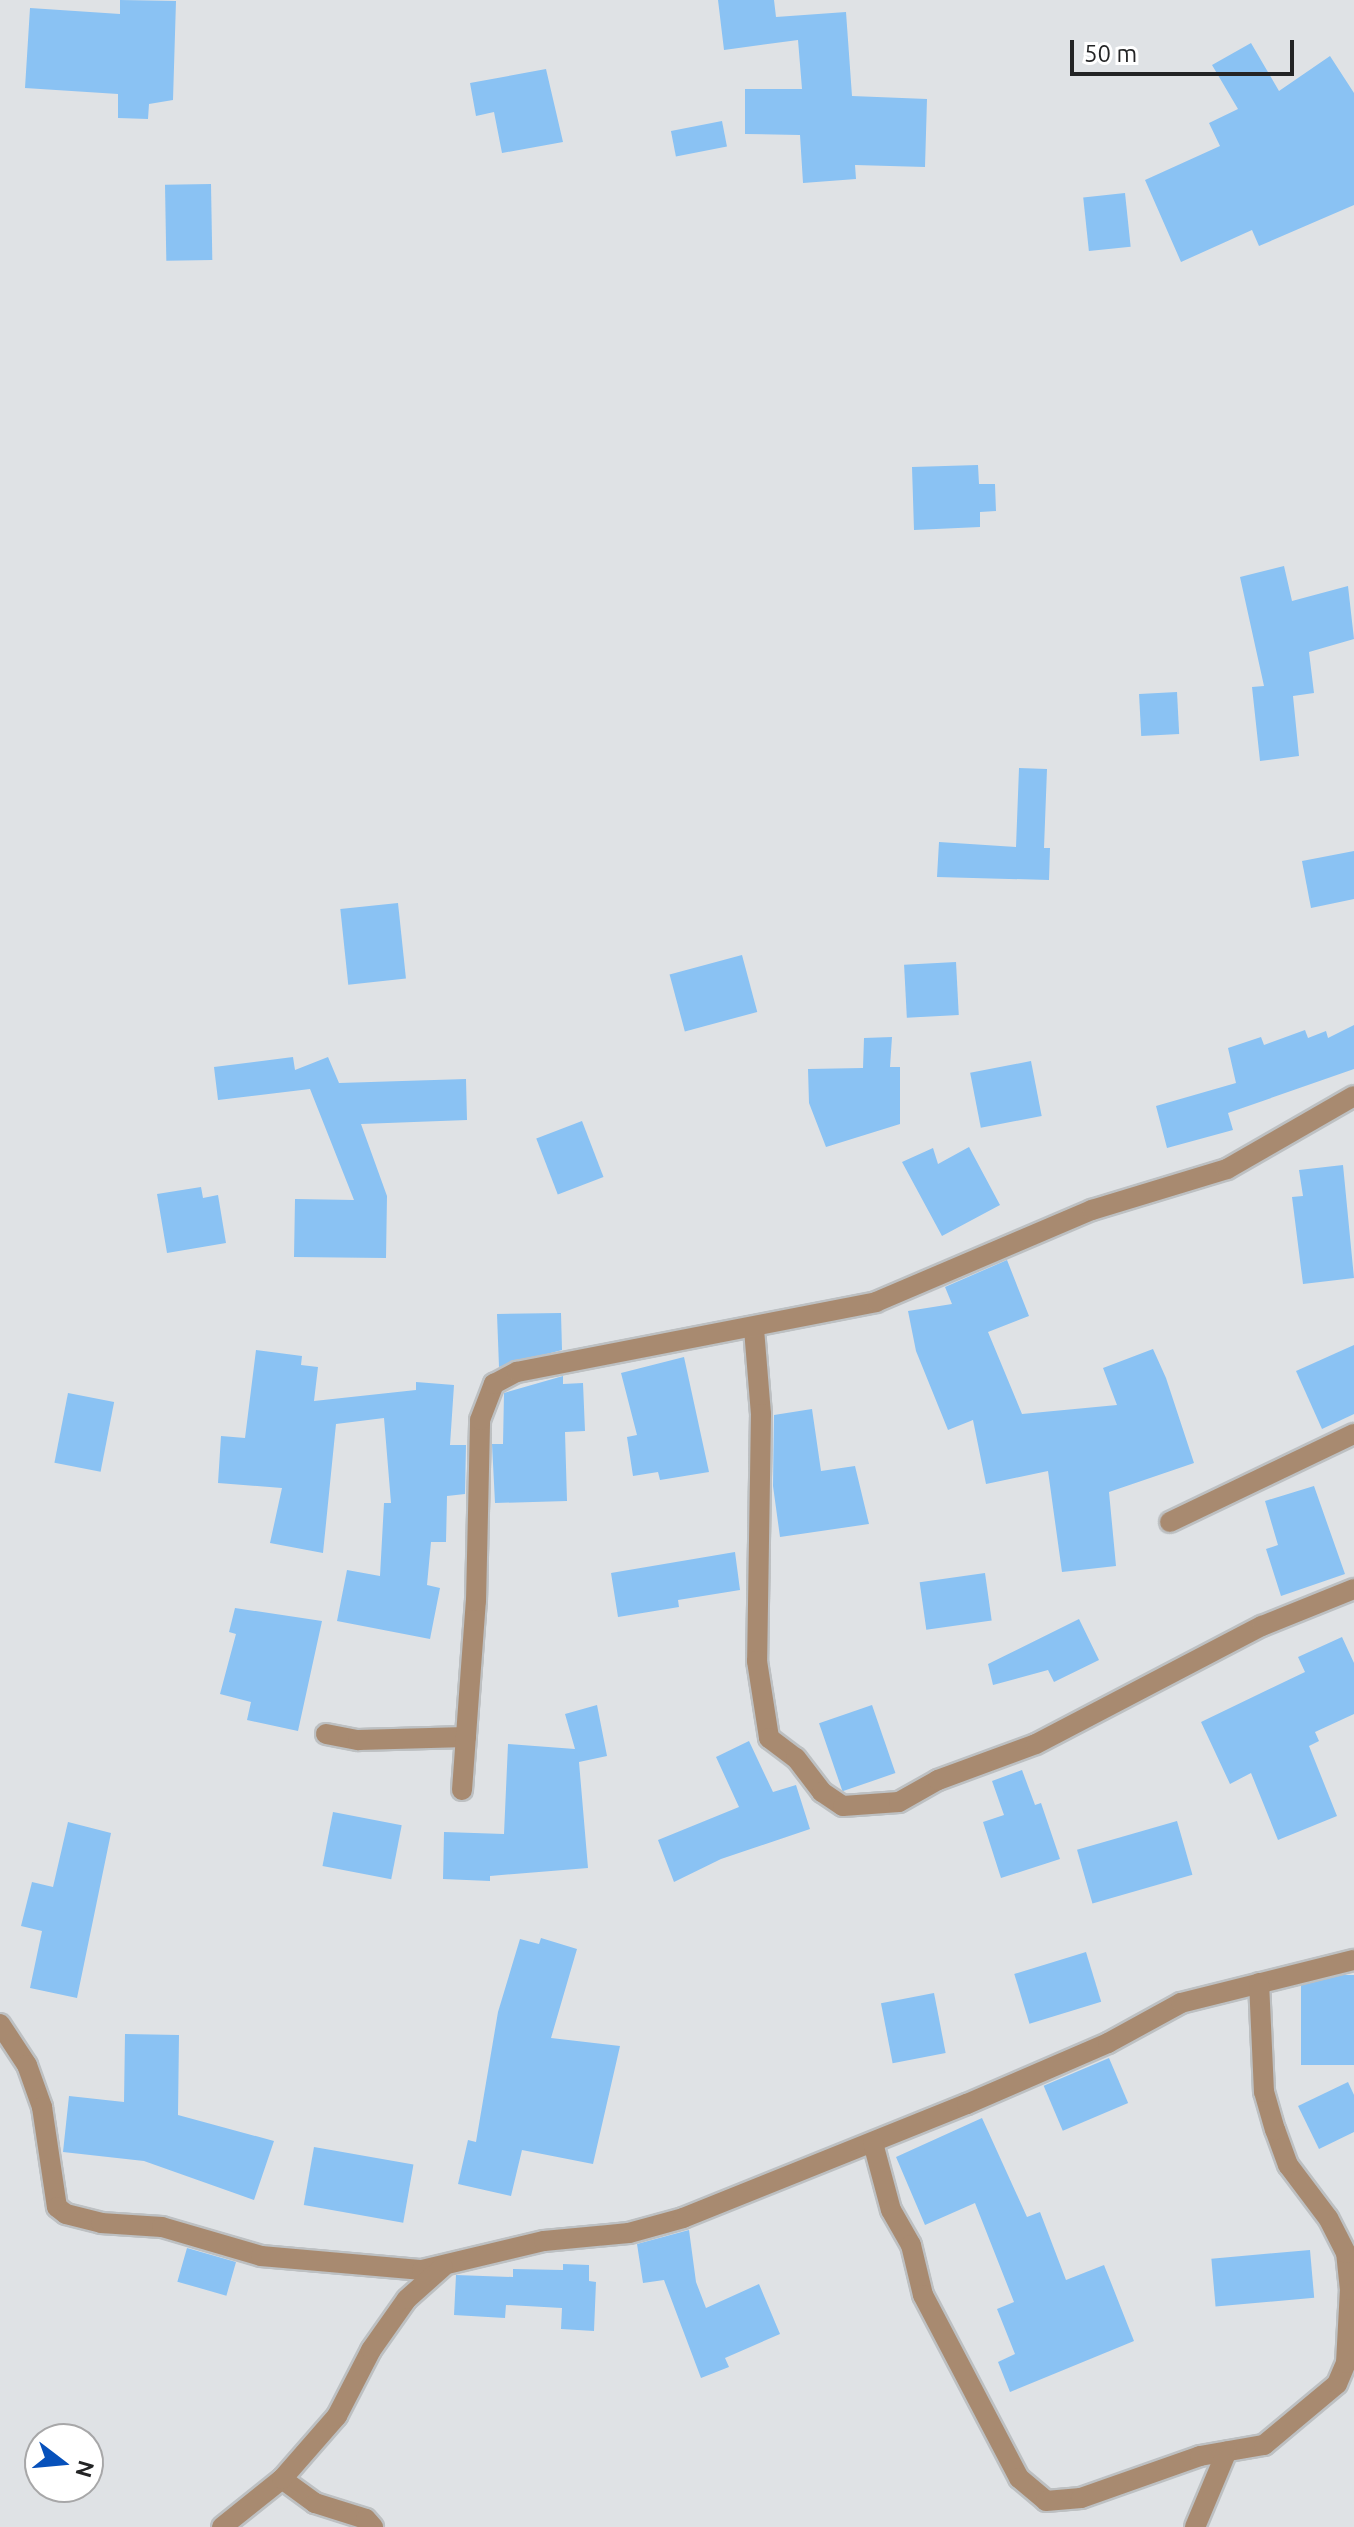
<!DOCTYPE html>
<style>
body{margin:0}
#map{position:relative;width:1354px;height:2527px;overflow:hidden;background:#dfe2e5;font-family:Ubuntu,sans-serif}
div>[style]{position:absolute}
.building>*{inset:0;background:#8ac2f3;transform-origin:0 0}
.roads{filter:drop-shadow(2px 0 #bdc0c2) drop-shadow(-2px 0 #bdc0c2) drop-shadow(0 2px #bdc0c2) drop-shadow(0 -2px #bdc0c2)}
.minor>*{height:20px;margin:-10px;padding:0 10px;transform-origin:10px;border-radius:10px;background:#a88a70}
span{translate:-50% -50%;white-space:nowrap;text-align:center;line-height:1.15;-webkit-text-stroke:6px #fff;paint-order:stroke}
.north{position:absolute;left:24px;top:2423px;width:80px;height:80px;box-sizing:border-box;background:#fff;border:2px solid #a7a7a8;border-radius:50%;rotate:106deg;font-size:22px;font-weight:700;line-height:32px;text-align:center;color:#232425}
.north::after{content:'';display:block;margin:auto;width:28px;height:36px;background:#0751bb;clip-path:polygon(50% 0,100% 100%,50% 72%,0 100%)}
.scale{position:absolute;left:1070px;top:40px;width:224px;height:36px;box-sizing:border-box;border:4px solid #232425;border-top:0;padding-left:10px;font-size:24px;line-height:28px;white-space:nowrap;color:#232425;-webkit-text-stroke:6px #fff;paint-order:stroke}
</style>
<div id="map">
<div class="building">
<i style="clip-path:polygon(120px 0,176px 1px,173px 100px,149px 104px,148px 119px,118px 118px,118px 94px,25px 88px,30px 8px,120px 14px)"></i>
<i style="clip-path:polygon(718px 0,774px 0,776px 17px,846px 12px,852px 96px,927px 99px,925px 167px,855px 165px,856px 179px,803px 183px,800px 135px,745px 134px,745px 89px,802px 89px,798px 40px,724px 50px)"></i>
<i style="clip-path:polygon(1251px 43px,1279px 91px,1330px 56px,1354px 93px,1354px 205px,1259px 246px,1252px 230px,1181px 262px,1145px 180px,1220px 146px,1209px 123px,1238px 109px,1212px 65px)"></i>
<i style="clip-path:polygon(546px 69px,563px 142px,502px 153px,494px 112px,476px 116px,470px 83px)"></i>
<i style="left:722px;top:121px;width:26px;height:52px;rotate:79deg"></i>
<i style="left:211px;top:184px;width:76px;height:46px;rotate:89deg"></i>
<i style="left:1125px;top:193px;width:54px;height:42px;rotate:84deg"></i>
<i style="clip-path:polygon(978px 465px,979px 484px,995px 484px,996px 511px,980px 512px,980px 527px,914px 530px,912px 467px)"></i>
<i style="clip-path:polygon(1284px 566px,1292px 601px,1348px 586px,1354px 639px,1309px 652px,1314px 693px,1293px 696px,1299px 756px,1260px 761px,1252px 687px,1264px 686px,1240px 577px)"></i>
<i style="left:1177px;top:692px;width:42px;height:38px;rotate:87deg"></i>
<i style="clip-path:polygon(1019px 768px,1047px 769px,1044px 848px,1050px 848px,1049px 880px,937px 877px,939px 842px,1016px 847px)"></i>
<i style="clip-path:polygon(1354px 851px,1354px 899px,1311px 908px,1302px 861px)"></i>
<i style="left:398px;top:903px;width:76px;height:58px;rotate:84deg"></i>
<i style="left:742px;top:955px;width:59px;height:75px;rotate:75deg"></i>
<i style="left:956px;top:962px;width:53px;height:52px;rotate:87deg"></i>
<i style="clip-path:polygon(1354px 1025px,1354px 1069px,1228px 1113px,1233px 1130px,1167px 1148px,1156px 1106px,1236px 1083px,1228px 1048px,1261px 1037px,1264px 1045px,1305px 1030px,1308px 1038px,1326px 1031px,1328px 1038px)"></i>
<i style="clip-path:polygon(892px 1037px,890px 1067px,900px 1067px,900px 1124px,826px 1147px,809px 1103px,808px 1069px,863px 1068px,864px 1038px)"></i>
<i style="clip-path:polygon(293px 1057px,295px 1070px,328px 1057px,339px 1083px,466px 1079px,467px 1120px,361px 1124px,387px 1196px,386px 1258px,294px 1257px,295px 1199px,354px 1200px,310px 1089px,218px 1100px,214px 1067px)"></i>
<i style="left:1031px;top:1061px;width:56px;height:62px;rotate:79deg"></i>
<i style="left:582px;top:1121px;width:60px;height:49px;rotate:69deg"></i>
<i style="clip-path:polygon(969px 1147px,1000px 1205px,942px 1236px,902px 1162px,933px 1148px,938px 1164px)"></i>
<i style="clip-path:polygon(1343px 1165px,1354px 1278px,1303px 1284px,1292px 1197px,1303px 1196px,1299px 1170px)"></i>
<i style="clip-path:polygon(201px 1187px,203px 1198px,218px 1195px,226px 1243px,167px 1253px,157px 1194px)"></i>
<i style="clip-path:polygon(1007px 1260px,1029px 1316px,988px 1332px,1022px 1414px,1117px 1405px,1103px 1368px,1153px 1349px,1166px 1378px,1194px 1463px,1109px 1492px,1116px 1566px,1062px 1572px,1048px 1471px,986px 1484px,973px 1420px,948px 1430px,916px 1351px,908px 1311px,952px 1304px,945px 1287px)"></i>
<i style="clip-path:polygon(561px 1313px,562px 1350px,499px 1367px,497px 1314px)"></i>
<i style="clip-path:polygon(1354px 1345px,1354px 1414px,1322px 1429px,1296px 1371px)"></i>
<i style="clip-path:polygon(256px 1350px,302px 1356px,301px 1365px,318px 1367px,314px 1401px,416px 1390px,416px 1382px,454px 1385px,450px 1445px,466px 1445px,465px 1494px,447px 1496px,446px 1542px,431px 1542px,427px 1585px,440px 1588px,430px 1639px,337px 1621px,347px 1570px,380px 1576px,384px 1503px,391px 1503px,384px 1418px,336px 1424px,323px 1553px,270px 1543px,282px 1488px,218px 1483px,221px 1436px,245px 1438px)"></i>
<i style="clip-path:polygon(684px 1357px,709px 1472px,660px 1480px,658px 1472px,633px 1476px,627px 1437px,637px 1435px,621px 1373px)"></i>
<i style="clip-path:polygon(563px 1376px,563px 1384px,583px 1383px,585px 1431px,565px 1432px,567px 1501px,495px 1503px,492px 1444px,503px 1444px,504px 1393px)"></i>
<i style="left:68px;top:1393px;width:47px;height:71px;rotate:11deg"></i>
<i style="clip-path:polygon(812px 1409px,821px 1471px,855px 1466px,869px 1524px,780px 1537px,773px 1486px,774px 1415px)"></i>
<i style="clip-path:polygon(1314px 1486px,1345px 1574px,1281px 1596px,1266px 1549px,1278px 1545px,1265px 1501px)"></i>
<i style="clip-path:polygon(735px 1552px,740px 1590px,678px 1600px,679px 1607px,618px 1617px,611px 1573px)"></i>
<i style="left:985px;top:1573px;width:48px;height:66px;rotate:82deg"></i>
<i style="clip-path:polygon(235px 1608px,322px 1621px,298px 1731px,247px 1720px,251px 1702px,220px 1694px,236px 1634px,229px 1632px)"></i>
<i style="clip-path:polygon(1079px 1619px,1099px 1660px,1054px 1682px,1048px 1670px,993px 1685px,988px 1664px)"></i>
<i style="clip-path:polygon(1342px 1637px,1354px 1663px,1354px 1714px,1315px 1732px,1319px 1741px,1309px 1746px,1337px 1816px,1278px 1840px,1251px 1773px,1230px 1784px,1201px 1722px,1305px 1672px,1298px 1657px)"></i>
<i style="clip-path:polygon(597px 1705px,607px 1756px,579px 1762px,588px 1868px,490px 1876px,490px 1881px,443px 1879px,444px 1832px,504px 1834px,508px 1744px,575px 1749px,565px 1714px)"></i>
<i style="left:872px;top:1705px;width:72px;height:56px;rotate:71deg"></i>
<i style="clip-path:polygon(749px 1741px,773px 1792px,796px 1785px,810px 1829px,721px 1859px,674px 1882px,658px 1840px,739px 1807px,716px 1757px)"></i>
<i style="clip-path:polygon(1022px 1770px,1035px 1805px,1041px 1803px,1060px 1859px,1001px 1878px,983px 1822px,1004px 1815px,992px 1781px)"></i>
<i style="left:333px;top:1812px;width:70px;height:55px;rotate:11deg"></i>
<i style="left:1177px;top:1821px;width:56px;height:104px;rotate:74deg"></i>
<i style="clip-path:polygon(68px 1822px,111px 1833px,77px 1998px,30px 1988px,42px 1931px,21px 1926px,32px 1882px,53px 1887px)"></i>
<i style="clip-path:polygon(541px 1938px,577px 1949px,551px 2038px,620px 2046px,593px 2164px,522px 2150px,511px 2196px,458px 2184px,468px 2140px,476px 2142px,498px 2012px,520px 1939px,539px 1944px)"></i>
<i style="left:1086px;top:1952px;width:52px;height:75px;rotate:73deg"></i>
<i style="left:1354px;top:1975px;width:90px;height:53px;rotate:90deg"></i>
<i style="left:934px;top:1993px;width:61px;height:54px;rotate:79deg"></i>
<i style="clip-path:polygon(125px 2034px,179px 2035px,178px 2115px,274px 2141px,254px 2200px,144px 2161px,63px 2152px,69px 2096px,124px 2102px)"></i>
<i style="left:1109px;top:2058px;width:49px;height:71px;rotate:67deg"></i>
<i style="clip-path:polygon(1348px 2082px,1354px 2095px,1354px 2132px,1319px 2149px,1298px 2106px)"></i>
<i style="clip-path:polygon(982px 2118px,1027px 2217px,1040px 2212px,1066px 2280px,1104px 2265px,1134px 2341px,1010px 2392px,998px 2362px,1015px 2354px,997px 2309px,1014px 2302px,975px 2203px,925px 2225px,896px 2157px)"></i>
<i style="left:314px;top:2147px;width:101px;height:59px;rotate:10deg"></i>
<i style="clip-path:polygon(689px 2230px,696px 2282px,706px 2308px,759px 2284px,780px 2334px,725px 2358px,729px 2367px,701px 2378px,664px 2280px,643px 2283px,637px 2244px)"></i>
<i style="left:187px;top:2248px;width:51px;height:35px;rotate:16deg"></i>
<i style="left:1310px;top:2250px;width:48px;height:99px;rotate:85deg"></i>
<i style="clip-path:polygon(563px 2264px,589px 2265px,589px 2281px,596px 2282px,594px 2331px,561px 2329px,562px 2308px,506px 2305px,505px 2318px,454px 2315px,456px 2275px,513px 2277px,513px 2269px,563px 2270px)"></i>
</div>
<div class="roads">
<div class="minor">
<i style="left:754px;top:1329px;width:85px;rotate:85.3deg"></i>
<i style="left:761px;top:1414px;width:247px;rotate:90.9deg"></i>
<i style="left:757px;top:1661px;width:78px;rotate:81.1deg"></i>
<i style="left:769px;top:1738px;width:34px;rotate:37deg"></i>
<i style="left:796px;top:1758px;width:43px;rotate:52.6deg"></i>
<i style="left:822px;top:1792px;width:25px;rotate:34deg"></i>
<i style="left:843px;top:1806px;width:56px;rotate:-4.1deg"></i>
<i style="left:899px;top:1802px;width:45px;rotate:-29.4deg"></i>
<i style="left:938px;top:1780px;width:104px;rotate:-20.2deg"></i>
<i style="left:1036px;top:1744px;width:255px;rotate:-27.6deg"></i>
<i style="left:1262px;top:1626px;width:99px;rotate:-21.9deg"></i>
<i style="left:1170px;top:1522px;width:204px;rotate:-25.6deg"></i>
<i style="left:326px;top:1734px;width:33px;rotate:11deg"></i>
<i style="left:358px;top:1740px;width:108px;rotate:-1.6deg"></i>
<i style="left:462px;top:1790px;width:190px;rotate:-85.8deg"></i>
<i style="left:476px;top:1601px;width:181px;rotate:-88.7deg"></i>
<i style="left:480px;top:1420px;width:39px;rotate:-69deg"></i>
<i style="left:494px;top:1384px;width:26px;rotate:-28deg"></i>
<i style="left:517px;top:1372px;width:366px;rotate:-11deg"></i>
<i style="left:876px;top:1302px;width:235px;rotate:-23.1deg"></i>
<i style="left:1092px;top:1210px;width:141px;rotate:-16.9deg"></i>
<i style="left:1227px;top:1169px;width:146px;rotate:-29.9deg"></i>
<i style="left:0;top:2024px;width:49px;rotate:56.6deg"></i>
<i style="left:27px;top:2065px;width:45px;rotate:70.3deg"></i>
<i style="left:42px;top:2107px;width:101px;rotate:81.5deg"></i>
<i style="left:57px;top:2207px;width:11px;rotate:38deg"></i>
<i style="left:66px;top:2214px;width:36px;rotate:14deg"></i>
<i style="left:101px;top:2223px;width:61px;rotate:3.8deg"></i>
<i style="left:162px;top:2227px;width:103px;rotate:16.3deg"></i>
<i style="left:261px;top:2256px;width:162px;rotate:5deg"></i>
<i style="left:422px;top:2270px;width:125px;rotate:-13.4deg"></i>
<i style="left:544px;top:2241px;width:85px;rotate:-5.4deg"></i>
<i style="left:629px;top:2233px;width:56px;rotate:-15.5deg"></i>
<i style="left:683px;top:2218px;width:306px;rotate:-21.9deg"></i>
<i style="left:967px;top:2104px;width:154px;rotate:-23.4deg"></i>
<i style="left:1108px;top:2043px;width:83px;rotate:-28.7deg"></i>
<i style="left:1181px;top:2003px;width:178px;rotate:-14deg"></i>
<i style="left:873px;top:2143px;width:69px;rotate:75deg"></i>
<i style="left:891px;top:2210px;width:40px;rotate:60.3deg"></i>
<i style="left:911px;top:2245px;width:51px;rotate:76.5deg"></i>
<i style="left:923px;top:2295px;width:207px;rotate:62.3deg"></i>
<i style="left:1019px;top:2478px;width:35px;rotate:40deg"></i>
<i style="left:1046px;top:2501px;width:35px;rotate:-5deg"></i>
<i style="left:1081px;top:2498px;width:126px;rotate:-19.4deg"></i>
<i style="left:1200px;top:2456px;width:65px;rotate:-9.8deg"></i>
<i style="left:1264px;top:2445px;width:95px;rotate:-39.9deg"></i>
<i style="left:1337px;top:2384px;width:23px;rotate:-67deg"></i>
<i style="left:1346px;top:2363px;width:73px;rotate:-86.9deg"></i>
<i style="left:1350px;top:2290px;width:37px;rotate:-96deg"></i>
<i style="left:1346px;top:2253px;width:39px;rotate:-117deg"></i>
<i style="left:1328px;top:2218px;width:66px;rotate:-127deg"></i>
<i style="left:1288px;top:2165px;width:37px;rotate:-110deg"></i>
<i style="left:1275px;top:2130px;width:40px;rotate:-106deg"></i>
<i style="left:1264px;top:2092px;width:109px;rotate:-92.6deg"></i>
<i style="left:282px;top:2479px;width:41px;rotate:36deg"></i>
<i style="left:315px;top:2503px;width:53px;rotate:17.4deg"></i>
<i style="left:366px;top:2519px;width:11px;rotate:49deg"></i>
<i style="left:222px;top:2527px;width:77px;rotate:-38.7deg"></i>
<i style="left:282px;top:2479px;width:84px;rotate:-48.9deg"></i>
<i style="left:337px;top:2416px;width:74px;rotate:-62.7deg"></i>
<i style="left:371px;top:2350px;width:62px;rotate:-54.8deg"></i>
<i style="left:407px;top:2299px;width:48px;rotate:-41.6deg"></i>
<i style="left:1195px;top:2527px;width:82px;rotate:-67.2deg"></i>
</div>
</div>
<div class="north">N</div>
<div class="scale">50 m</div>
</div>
